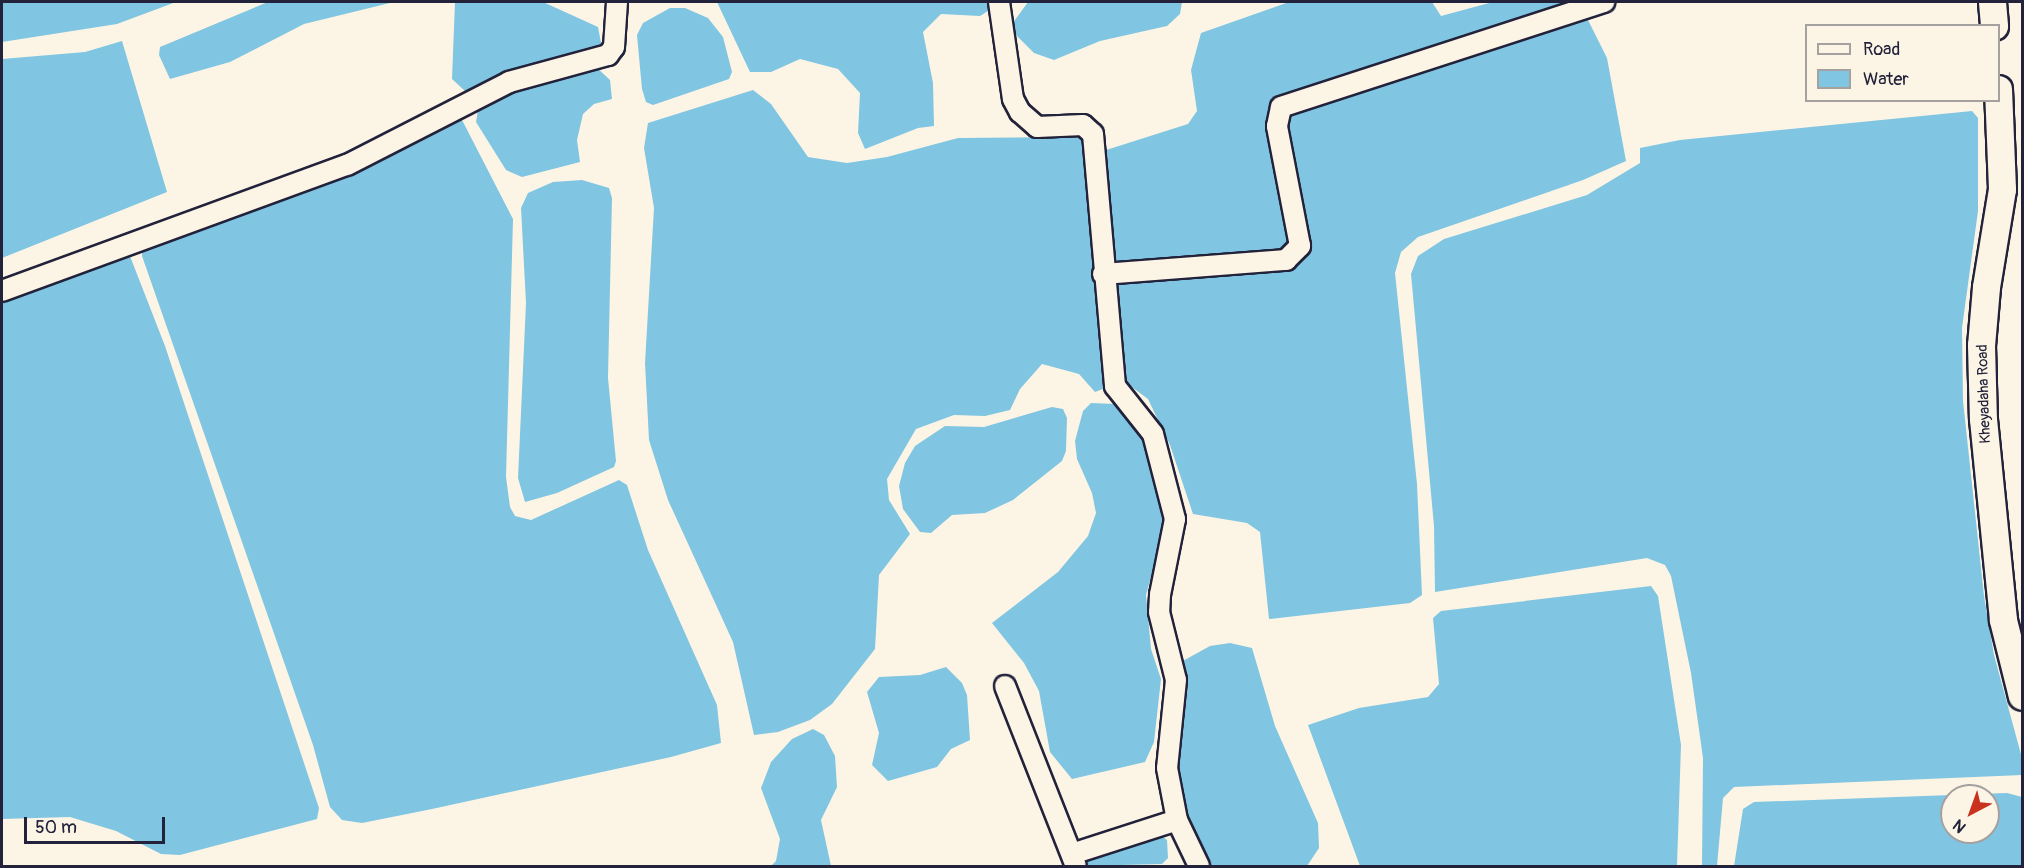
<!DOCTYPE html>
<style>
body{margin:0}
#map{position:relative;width:2024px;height:868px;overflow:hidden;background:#fcf5e5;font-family:Pangolin,sans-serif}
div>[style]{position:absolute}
.water>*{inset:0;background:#80c5e1}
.roads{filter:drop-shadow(2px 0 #22223b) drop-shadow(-2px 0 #22223b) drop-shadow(0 2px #22223b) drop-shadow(0 -2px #22223b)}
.street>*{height:20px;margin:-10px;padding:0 10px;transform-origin:10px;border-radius:10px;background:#fcf5e5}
.secondary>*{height:27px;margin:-13.5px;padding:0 13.5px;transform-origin:13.5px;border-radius:13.5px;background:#fcf5e5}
span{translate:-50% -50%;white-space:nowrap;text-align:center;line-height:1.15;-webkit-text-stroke:6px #fcf5e5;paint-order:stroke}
.street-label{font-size:15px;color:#22223b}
.frame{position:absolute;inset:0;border:3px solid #22223b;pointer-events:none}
.legend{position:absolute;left:1805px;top:24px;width:195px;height:78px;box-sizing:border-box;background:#fcf5e5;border:2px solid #a5a1a1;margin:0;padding:8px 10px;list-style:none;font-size:18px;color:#22223b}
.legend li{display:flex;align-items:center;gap:12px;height:30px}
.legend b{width:30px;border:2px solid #a5a1a1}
.north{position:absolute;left:1940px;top:784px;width:60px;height:60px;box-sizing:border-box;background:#fcf5e5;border:2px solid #a5a1a1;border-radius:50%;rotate:221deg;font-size:16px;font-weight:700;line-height:24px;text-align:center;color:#22223b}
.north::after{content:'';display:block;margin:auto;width:21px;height:27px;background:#c8321e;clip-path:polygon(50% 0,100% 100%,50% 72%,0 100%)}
.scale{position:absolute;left:24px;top:817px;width:141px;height:27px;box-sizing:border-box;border:3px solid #22223b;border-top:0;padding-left:8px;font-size:18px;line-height:21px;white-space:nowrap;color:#22223b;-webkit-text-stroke:4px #fcf5e5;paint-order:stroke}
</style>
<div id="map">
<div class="water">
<i style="clip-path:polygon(2px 2px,176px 2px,117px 24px,2px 42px)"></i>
<i style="clip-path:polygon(268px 2px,394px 2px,304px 24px,230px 62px,170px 79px,159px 55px,160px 47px)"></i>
<i style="clip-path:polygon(455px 2px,543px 2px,598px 27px,601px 43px,596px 50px,475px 94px,466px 92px,452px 79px)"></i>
<i style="clip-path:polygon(717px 2px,989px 2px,988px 11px,980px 16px,941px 14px,923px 32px,933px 83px,934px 126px,918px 128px,865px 149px,858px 133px,860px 93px,838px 69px,800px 59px,771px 72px,750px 72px)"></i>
<i style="clip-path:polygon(1028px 2px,1182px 2px,1180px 14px,1167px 26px,1100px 41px,1054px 60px,1034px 53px,1009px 28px)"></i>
<i style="clip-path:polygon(1289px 2px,1432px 2px,1441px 16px,1493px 2px,1579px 2px,1607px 58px,1626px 161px,1583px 180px,1418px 237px,1401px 252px,1395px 273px,1417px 484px,1422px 595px,1410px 603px,1269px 619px,1260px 532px,1247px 523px,1193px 514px,1170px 445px,1148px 399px,1125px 382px,1122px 346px,1112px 311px,1103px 151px,1188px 124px,1197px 111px,1191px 70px,1201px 33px)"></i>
<i style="clip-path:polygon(670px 8px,685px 8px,708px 18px,723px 37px,732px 72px,729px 79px,653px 105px,646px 102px,642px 89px,637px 35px,643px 23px)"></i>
<i style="clip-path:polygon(122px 41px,167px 192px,2px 258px,2px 59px,85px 52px)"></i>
<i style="clip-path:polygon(594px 65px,610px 80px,612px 99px,594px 104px,583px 114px,577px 140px,580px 162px,522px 177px,506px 170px,476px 122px,479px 104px,492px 96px)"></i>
<i style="clip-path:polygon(753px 90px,771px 104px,808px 157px,847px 163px,887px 157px,958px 138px,1084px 137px,1098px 328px,1108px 387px,1095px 392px,1079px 374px,1042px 364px,1020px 389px,1010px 410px,985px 416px,954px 415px,916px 429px,887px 479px,889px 500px,910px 534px,879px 575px,875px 649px,832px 704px,810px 720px,778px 732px,754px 735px,733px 642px,668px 500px,649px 440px,645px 363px,654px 208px,644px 148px,648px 123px)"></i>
<i style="clip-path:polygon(1972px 111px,1978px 118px,1978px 211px,1962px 328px,1963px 401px,1984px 596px,1994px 655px,2022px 758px,2022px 775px,1734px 787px,1723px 798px,1717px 866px,1702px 866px,1703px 758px,1691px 673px,1671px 576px,1665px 565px,1647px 558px,1435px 592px,1434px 526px,1411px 274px,1418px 256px,1444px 239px,1587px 195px,1640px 163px,1640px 148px,1680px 140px)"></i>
<i style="clip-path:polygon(461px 118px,513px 219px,506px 477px,510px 507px,515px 516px,531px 520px,619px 480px,627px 485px,648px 550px,717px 705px,721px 743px,671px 757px,432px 809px,362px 823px,342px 820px,330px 807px,313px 745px,142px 256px,143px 246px)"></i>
<i style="clip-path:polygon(582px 180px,609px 188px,612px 198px,608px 378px,616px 461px,614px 467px,557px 493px,525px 502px,518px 478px,526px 303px,521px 208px,528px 193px,553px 182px)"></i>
<i style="clip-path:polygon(128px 251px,165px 346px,319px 808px,317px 819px,180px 855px,161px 854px,116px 831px,70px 817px,2px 819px,2px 299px)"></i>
<i style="clip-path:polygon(1091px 403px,1115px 404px,1146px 435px,1164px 501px,1165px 526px,1146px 595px,1151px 649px,1161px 679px,1154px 742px,1145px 762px,1072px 779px,1050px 752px,1039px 691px,1024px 663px,992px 623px,1058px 572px,1088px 536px,1096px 513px,1092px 493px,1077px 459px,1075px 441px,1083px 411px)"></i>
<i style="clip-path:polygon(1052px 407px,1063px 409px,1067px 418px,1066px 451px,1062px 461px,1013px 500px,985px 513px,952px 515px,931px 533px,920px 532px,903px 509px,899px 486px,905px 463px,915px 446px,945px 426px,984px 427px)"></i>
<i style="clip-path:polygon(1651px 586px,1658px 596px,1681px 745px,1677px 866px,1360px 866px,1308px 725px,1359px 708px,1428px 697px,1439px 684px,1433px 618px,1441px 611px)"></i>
<i style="clip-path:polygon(1230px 643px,1252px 648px,1275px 726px,1318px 823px,1319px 848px,1307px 866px,1205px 866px,1174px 792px,1181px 662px,1210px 646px)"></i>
<i style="clip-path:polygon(946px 667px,962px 683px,967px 695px,970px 740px,951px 749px,937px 767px,888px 781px,872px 765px,879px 733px,867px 692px,879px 677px,920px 675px)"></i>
<i style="clip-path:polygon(813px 729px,824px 735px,835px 756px,837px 787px,821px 820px,831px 866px,771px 866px,776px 861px,780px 839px,761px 788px,771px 762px,792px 739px)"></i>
<i style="clip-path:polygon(evenodd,2007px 793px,2022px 797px,2022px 866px,1734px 866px,1743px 809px,1754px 802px,2007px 793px,1952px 796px,1988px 796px,1988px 832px,1952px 832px,1952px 796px)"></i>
<i style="clip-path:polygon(1150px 827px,1167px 840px,1168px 858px,1162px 864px,1082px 866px,1075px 854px)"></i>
</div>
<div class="roads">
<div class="street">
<i style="left:999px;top:2px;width:98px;rotate:81.8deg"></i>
<i style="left:1013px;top:99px;width:15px;rotate:62deg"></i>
<i style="left:1020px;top:112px;width:23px;rotate:41deg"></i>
<i style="left:1037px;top:127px;width:46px;rotate:-2.5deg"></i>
<i style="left:1083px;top:125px;width:13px;rotate:42deg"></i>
<i style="left:1093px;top:134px;width:253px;rotate:85deg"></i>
<i style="left:1115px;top:386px;width:61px;rotate:51.6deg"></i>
<i style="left:1153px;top:434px;width:88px;rotate:75.5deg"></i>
<i style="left:1175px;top:519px;width:77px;rotate:101.2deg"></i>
<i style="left:1160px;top:595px;width:17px;rotate:93deg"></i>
<i style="left:1159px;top:612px;width:70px;rotate:76deg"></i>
<i style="left:1176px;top:680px;width:88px;rotate:95.8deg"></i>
<i style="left:1167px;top:768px;width:53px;rotate:79.1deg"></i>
<i style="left:1177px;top:820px;width:51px;rotate:64.4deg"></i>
<i style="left:1103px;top:274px;width:184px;rotate:-4.4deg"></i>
<i style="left:1286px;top:260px;width:20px;rotate:-45deg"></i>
<i style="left:1300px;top:246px;width:122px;rotate:-100.9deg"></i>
<i style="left:1277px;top:126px;width:19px;rotate:-78deg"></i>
<i style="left:1281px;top:107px;width:340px;rotate:-18deg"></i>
<i style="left:2px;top:291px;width:367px;rotate:-20.1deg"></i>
<i style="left:347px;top:165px;width:182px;rotate:-27.1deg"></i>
<i style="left:509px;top:82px;width:103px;rotate:-15.3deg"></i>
<i style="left:608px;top:55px;width:10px;rotate:-53deg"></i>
<i style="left:614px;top:47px;width:45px;rotate:-86.2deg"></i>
<i style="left:1005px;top:686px;width:193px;rotate:68.5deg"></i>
<i style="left:1072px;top:854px;width:110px;rotate:-17.9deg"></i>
</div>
<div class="secondary">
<i style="left:1992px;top:2px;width:24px;rotate:85deg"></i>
<i style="left:1998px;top:89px;width:100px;rotate:87.7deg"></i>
<i style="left:2002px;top:189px;width:99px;rotate:99.3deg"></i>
<i style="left:1986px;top:287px;width:58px;rotate:94.9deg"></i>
<i style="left:1981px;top:345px;width:74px;rotate:88.5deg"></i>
<i style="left:1983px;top:419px;width:202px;rotate:84.3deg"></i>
<i style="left:2003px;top:620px;width:78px;rotate:76deg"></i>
</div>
</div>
<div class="street-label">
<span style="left:1984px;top:394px;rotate:-92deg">Kheyadaha Road</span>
</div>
<div class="frame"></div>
<ul class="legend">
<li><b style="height:8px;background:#fcf5e5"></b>Road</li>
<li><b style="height:16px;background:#80c5e1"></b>Water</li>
</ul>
<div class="north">N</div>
<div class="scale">50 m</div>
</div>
